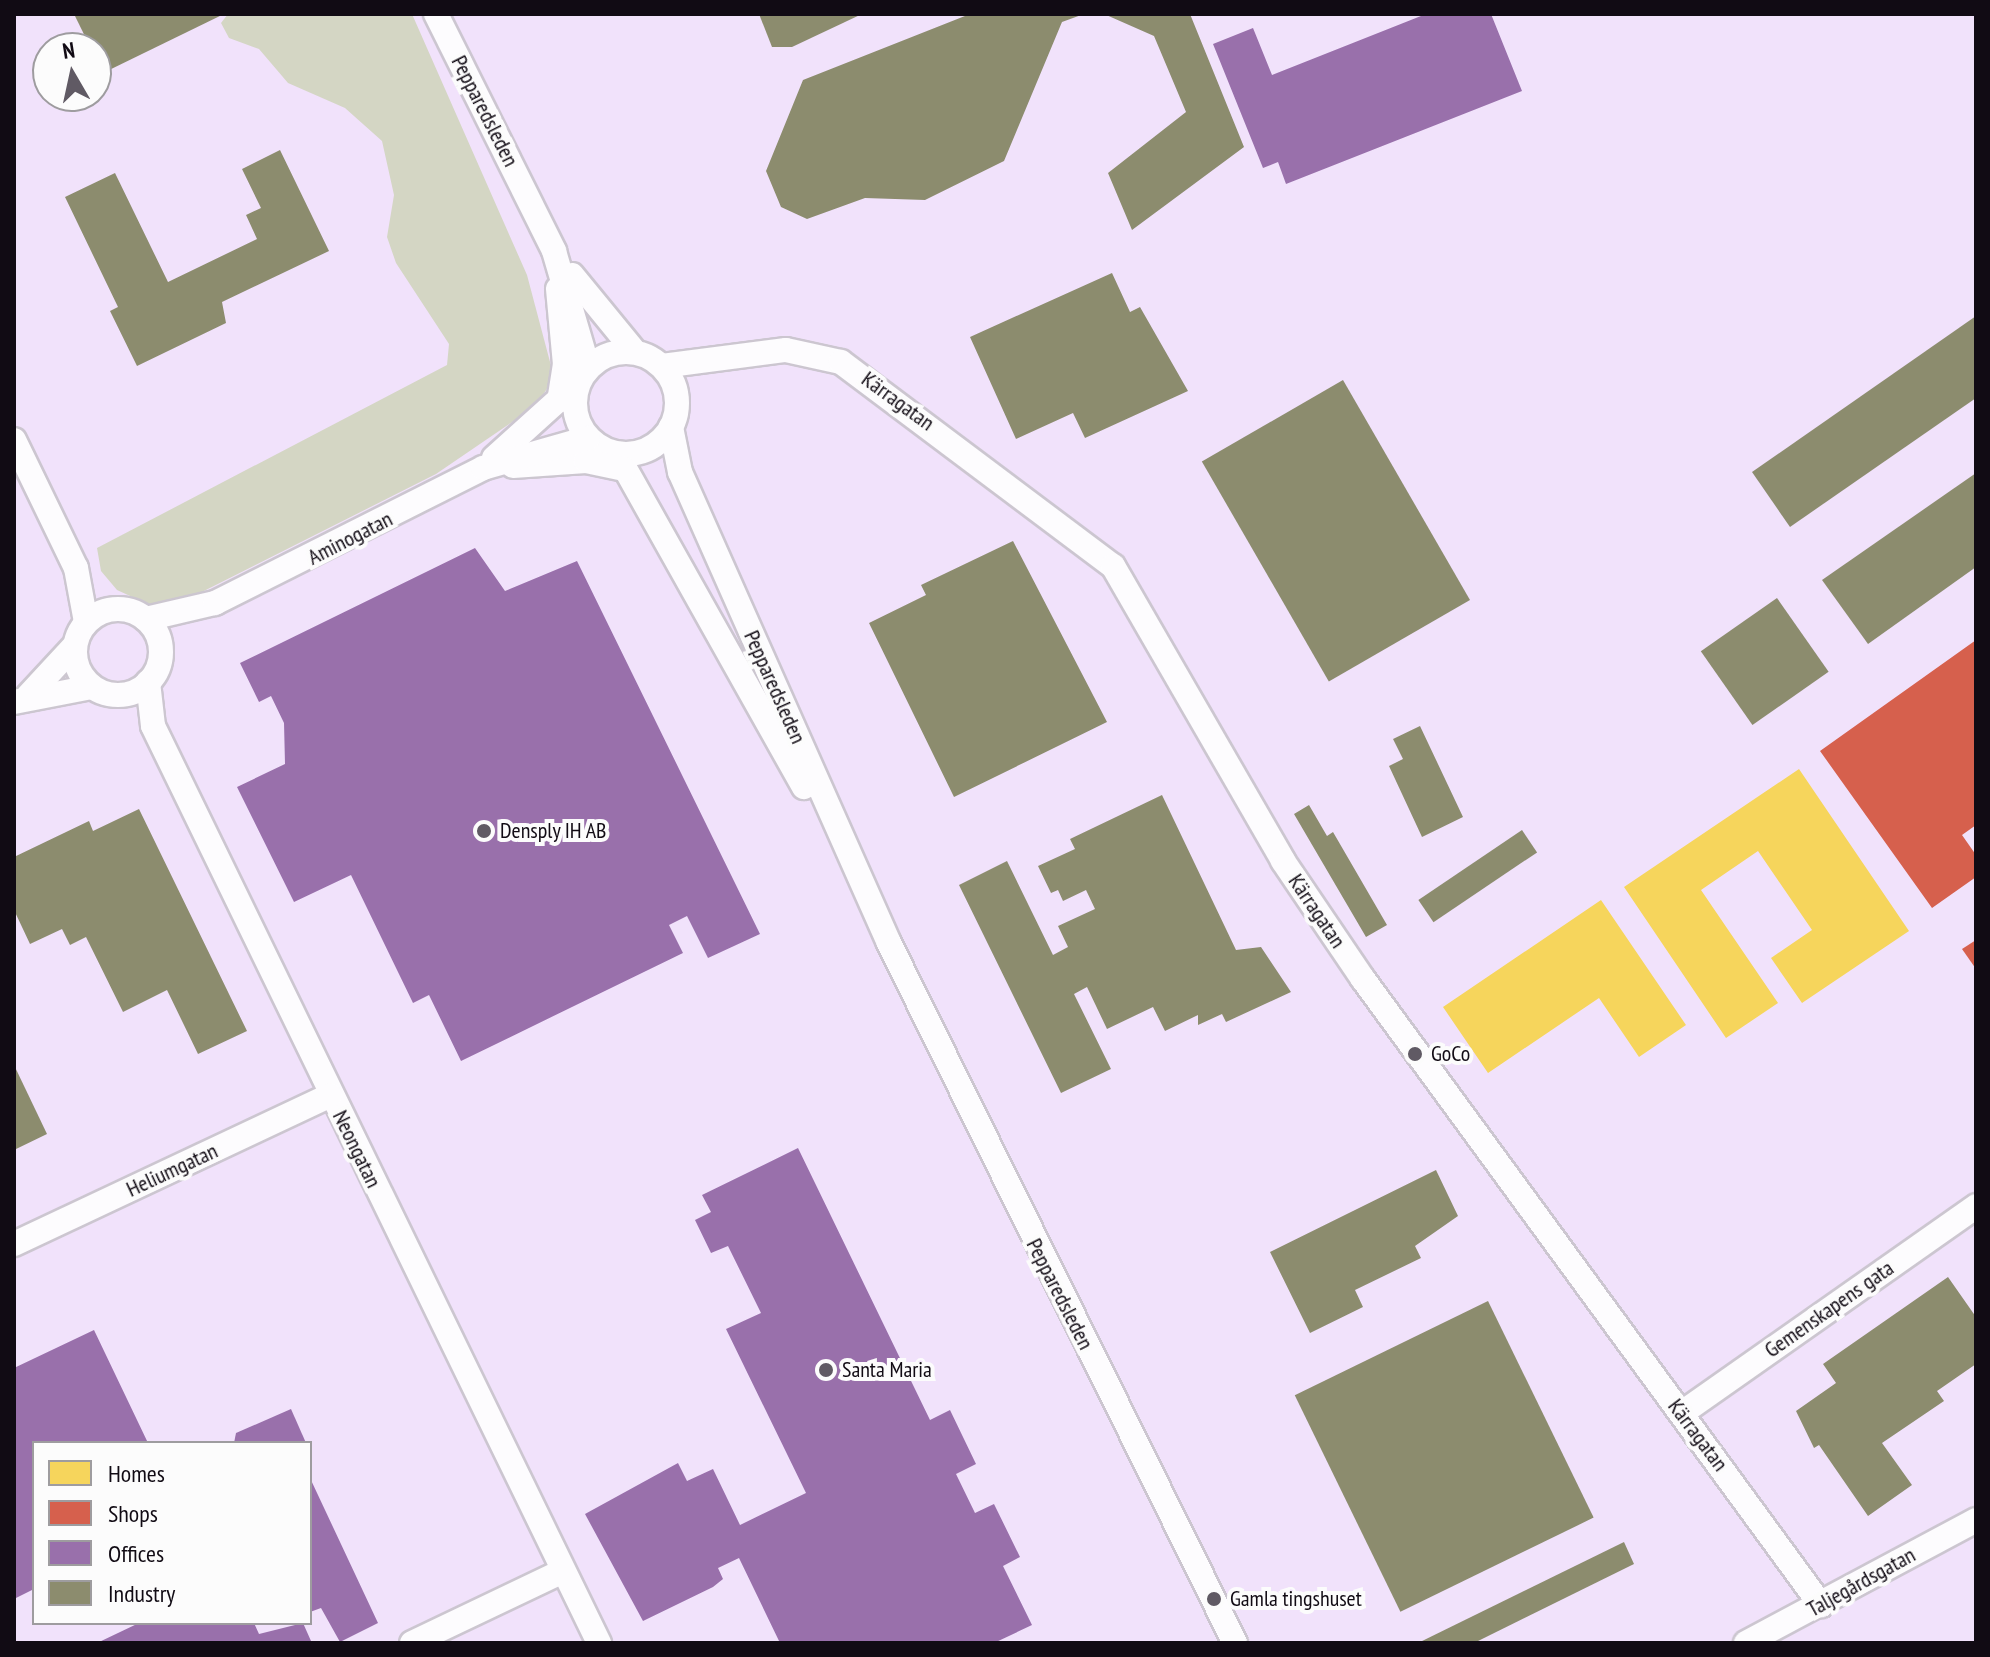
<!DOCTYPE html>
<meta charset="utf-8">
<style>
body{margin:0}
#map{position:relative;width:1990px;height:1657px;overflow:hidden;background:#f4eef8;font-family:"PT Sans Narrow",sans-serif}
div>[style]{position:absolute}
.built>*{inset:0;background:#f1e2fb}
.green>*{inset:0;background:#d4d6c4}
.homes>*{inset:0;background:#f6d55c}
.shops>*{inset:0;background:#d6604d}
.offices>*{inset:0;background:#9970ab}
.industry>*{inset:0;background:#8c8c6e;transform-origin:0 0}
.roads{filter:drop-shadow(2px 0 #ccc6d0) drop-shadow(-2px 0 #ccc6d0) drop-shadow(0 2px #ccc6d0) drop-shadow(0 -2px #ccc6d0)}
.minor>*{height:24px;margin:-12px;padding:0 12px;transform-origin:12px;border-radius:12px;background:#fdfcfe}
.minor>.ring{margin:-12px;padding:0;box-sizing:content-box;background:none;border:24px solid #fdfcfe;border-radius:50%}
.dots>*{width:22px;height:22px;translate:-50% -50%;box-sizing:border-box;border:4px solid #fcfcfc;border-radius:50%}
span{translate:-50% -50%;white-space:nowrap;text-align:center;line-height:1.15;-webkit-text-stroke:8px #fcfcfc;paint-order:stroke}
.street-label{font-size:22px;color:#110b14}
.poi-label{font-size:22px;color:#110b14}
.left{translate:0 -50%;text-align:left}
.frame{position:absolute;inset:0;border:16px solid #110b14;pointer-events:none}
.legend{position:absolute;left:32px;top:1441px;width:280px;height:184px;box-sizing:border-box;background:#fcfcfc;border:2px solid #9e9c9f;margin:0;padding:10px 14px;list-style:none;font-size:24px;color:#110b14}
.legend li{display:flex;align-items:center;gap:16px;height:40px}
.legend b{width:40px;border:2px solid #9e9c9f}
.north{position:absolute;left:32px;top:32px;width:80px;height:80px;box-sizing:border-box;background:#fcfcfc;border:2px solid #9e9c9f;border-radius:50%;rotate:351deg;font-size:22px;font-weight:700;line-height:32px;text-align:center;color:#110b14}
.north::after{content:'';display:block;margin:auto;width:28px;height:36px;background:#605a64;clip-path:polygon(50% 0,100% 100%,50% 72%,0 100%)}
</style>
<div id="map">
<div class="built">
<i style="clip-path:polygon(evenodd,14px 14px,1976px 14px,1976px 1643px,14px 1643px,14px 14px,48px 48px,96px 48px,96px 96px,48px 96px,48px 48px,14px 14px,34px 1443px,310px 1443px,310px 1623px,34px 1623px,34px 1443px)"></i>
</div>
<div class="green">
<i style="clip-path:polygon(228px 14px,412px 14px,527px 275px,554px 377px,537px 405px,436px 474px,190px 598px,150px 605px,117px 590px,101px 571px,97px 548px,447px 365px,449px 344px,396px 263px,387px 237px,394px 195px,382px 141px,345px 108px,288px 83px,259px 49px,229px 38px,221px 23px)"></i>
</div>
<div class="homes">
<i style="clip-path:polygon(1799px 769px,1909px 931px,1802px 1003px,1771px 958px,1812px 930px,1758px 851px,1701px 890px,1778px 1003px,1726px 1038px,1624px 887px)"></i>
<i style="clip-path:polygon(1601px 900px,1686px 1025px,1639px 1057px,1599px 998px,1488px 1073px,1443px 1007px)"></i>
</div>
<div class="shops">
<i style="clip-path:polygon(1976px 640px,1976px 825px,1962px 835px,1976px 855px,1976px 877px,1932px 908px,1820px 751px)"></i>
<i style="clip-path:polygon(1976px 940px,1976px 969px,1962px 949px)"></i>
</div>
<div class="offices">
<i style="clip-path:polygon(1426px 14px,1491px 14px,1522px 91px,1286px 184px,1278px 162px,1263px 168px,1213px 44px,1253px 28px,1272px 75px)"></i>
<i style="clip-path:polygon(475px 548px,505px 591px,577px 561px,760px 934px,708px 958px,687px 916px,669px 925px,683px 953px,461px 1061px,429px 995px,413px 1003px,351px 875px,294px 902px,237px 787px,285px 764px,284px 723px,271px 696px,259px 702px,240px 663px)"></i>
<i style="clip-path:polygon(798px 1148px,930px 1420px,950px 1410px,976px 1464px,956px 1474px,975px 1513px,994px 1504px,1020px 1557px,1003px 1566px,1032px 1625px,994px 1643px,780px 1643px,739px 1558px,718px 1568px,723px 1579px,713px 1587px,643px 1621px,585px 1514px,678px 1463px,687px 1481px,713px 1469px,740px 1525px,806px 1493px,726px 1329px,761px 1313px,728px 1246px,711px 1253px,695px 1220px,711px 1212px,702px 1195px)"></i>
<i style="clip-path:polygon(94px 1330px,148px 1443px,34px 1443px,34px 1589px,14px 1599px,14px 1368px)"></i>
<i style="clip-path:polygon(291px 1409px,306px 1443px,234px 1443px,236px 1433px)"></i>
<i style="clip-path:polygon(310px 1478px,378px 1623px,340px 1642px,321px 1608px,310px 1612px)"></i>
<i style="clip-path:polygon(139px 1623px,254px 1623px,259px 1634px,303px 1623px,311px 1641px,97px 1643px)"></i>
</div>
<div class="industry">
<i style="clip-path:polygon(74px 14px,224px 14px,103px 73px)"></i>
<i style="clip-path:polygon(759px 14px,862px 14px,792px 47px,772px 47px)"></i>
<i style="clip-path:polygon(970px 14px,1084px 14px,1062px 22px,1004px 161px,925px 200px,865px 198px,807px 219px,781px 207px,766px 171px,803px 80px)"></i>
<i style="clip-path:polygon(1104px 14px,1190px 14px,1244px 147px,1132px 230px,1108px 173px,1186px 112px,1154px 36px)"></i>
<i style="clip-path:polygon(280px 150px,329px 251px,222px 302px,226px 323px,137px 366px,110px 311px,118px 307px,65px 197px,115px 173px,168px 282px,257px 239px,246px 215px,261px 208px,242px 169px)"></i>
<i style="clip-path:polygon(1112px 273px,1130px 312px,1140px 307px,1188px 391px,1085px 438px,1073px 413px,1016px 439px,970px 337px)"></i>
<i style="clip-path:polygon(1976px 316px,1976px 398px,1790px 527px,1752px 472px)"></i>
<i style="left:1343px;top:380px;width:254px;height:163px;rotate:60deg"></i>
<i style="clip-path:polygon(1976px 473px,1976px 567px,1868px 644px,1822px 580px)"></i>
<i style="clip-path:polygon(1013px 541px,1107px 722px,954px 797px,869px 623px,926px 595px,921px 585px)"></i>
<i style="left:1777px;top:598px;width:90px;height:93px;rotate:55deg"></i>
<i style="clip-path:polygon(1420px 726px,1463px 817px,1422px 837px,1389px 766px,1403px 759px,1393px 739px)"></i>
<i style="clip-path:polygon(1162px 795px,1236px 950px,1261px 947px,1291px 992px,1226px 1022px,1222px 1014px,1198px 1025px,1198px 1015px,1165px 1031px,1153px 1007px,1107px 1029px,1087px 987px,1074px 994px,1111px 1069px,1061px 1093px,959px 885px,1007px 861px,1053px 955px,1068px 947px,1058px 926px,1095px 909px,1086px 890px,1063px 901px,1058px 890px,1051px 893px,1038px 866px,1075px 849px,1070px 839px)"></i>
<i style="clip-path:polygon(1309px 805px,1327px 836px,1333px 832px,1387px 925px,1366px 937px,1294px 814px)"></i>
<i style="clip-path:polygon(139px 809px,247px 1031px,198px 1054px,167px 990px,123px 1012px,86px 937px,70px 945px,62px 929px,30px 944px,14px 910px,14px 857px,89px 821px,93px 831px)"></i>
<i style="left:1522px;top:830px;width:27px;height:125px;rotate:56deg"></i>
<i style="clip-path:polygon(14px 1065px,47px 1134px,14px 1150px)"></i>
<i style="clip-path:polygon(1436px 1170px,1458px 1216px,1415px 1246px,1421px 1258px,1355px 1290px,1363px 1307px,1310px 1333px,1270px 1252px)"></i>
<i style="clip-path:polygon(1948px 1277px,1976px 1317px,1976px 1364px,1937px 1391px,1944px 1401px,1882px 1443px,1912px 1485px,1868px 1516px,1819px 1445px,1814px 1448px,1796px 1411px,1836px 1383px,1823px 1364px)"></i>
<i style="left:1488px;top:1301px;width:241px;height:215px;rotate:64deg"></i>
<i style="clip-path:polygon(1624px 1542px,1634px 1564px,1474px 1643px,1418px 1643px)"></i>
</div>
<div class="roads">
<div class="minor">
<i style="left:436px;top:14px;width:265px;rotate:63.5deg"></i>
<i style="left:554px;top:251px;width:121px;rotate:73.7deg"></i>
<i style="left:572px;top:275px;width:99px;rotate:50.7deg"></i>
<i style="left:558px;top:289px;width:75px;rotate:84.7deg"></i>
<i style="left:565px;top:364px;width:37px;rotate:99deg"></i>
<i class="ring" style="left:575px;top:352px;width:78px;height:78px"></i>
<i style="left:662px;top:366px;width:125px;rotate:-7.4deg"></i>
<i style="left:786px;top:350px;width:56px;rotate:12.3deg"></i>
<i style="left:841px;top:362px;width:340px;rotate:36.9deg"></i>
<i style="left:1113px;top:566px;width:340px;rotate:60deg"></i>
<i style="left:1283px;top:861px;width:143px;rotate:55.9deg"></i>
<i style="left:1363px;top:979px;width:776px;rotate:53.81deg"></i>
<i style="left:671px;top:427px;width:46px;rotate:78.7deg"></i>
<i style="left:680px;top:472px;width:515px;rotate:66.07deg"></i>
<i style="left:889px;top:943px;width:781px;rotate:63.7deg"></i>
<i style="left:14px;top:440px;width:142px;rotate:64.2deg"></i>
<i style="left:76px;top:568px;width:55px;rotate:79.5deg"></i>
<i style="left:617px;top:454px;width:382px;rotate:60.7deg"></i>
<i style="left:494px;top:458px;width:98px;rotate:-42.1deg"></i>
<i style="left:513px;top:466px;width:73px;rotate:-3.9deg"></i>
<i style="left:586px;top:461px;width:39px;rotate:12deg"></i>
<i class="ring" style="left:75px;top:609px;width:62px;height:62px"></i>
<i style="left:146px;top:619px;width:71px;rotate:-13.1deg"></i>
<i style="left:215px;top:603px;width:300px;rotate:-26.7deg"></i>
<i style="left:483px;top:468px;width:109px;rotate:-15.9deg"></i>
<i style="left:148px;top:682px;width:44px;rotate:83.5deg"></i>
<i style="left:153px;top:726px;width:1020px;rotate:64.06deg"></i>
<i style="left:28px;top:696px;width:69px;rotate:-47.3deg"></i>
<i style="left:14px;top:702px;width:79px;rotate:-10.9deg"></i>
<i style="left:14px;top:1244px;width:349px;rotate:-25.2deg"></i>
<i style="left:1682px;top:1413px;width:360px;rotate:-35.1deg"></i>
<i style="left:412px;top:1643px;width:167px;rotate:-25.5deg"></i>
<i style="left:1746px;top:1643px;width:261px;rotate:-28.1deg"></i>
</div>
</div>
<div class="dots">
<i style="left:484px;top:831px;background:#605a64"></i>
<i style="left:1415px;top:1054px;background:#605a64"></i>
<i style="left:826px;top:1370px;background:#605a64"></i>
<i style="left:1214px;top:1599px;background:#605a64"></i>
</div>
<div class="street-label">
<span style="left:485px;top:111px;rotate:63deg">Pepparedsleden</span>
<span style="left:898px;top:401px;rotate:36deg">Kärragatan</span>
<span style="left:350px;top:538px;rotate:-27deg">Aminogatan</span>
<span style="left:775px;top:687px;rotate:66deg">Pepparedsleden</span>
<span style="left:1317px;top:911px;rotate:56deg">Kärragatan</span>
<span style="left:357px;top:1149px;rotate:64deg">Neongatan</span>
<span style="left:172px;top:1170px;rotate:-25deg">Heliumgatan</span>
<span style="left:1060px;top:1294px;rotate:63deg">Pepparedsleden</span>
<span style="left:1829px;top:1309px;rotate:-35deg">Gemenskapens gata</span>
<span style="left:1698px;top:1435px;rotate:53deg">Kärragatan</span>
<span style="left:1861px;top:1582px;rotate:-29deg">Taljegårdsgatan</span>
</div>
<div class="poi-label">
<span class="left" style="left:500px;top:831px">Densply IH AB</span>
<span class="left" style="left:1431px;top:1054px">GoCo</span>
<span class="left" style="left:842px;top:1370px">Santa Maria</span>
<span class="left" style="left:1230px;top:1599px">Gamla tingshuset</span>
</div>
<div class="frame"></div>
<ul class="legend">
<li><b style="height:22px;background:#f6d55c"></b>Homes</li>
<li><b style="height:22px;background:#d6604d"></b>Shops</li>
<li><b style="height:22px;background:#9970ab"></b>Offices</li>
<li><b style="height:22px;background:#8c8c6e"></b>Industry</li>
</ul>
<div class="north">N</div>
</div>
